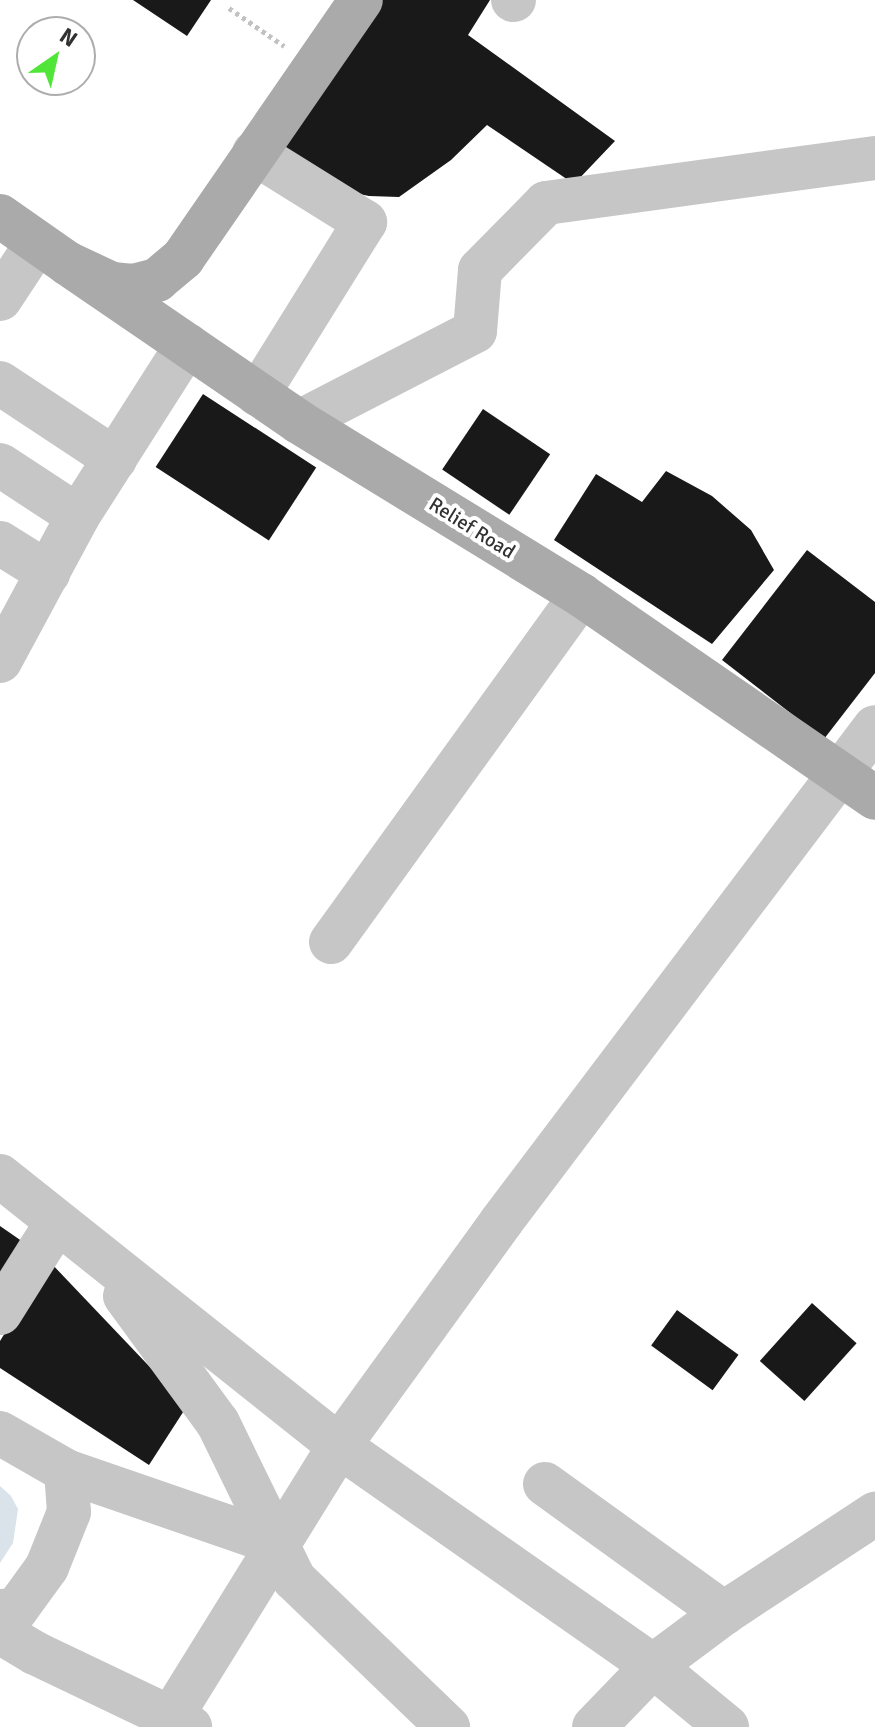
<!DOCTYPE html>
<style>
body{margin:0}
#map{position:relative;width:875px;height:1727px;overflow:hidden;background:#fff;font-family:Signika,sans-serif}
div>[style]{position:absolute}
.green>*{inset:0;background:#dae3e9}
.building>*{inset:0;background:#191919;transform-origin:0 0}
.path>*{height:5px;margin-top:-2.5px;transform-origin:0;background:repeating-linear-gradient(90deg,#c2c2c2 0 4px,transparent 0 8px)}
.minor>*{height:44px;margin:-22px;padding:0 22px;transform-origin:22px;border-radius:22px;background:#c6c6c6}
.major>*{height:44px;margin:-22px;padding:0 22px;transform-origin:22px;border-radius:22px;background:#aaa}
span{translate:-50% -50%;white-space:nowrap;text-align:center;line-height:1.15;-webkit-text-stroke:8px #fff;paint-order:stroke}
.street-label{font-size:20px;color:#323232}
.north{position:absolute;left:16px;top:16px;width:80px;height:80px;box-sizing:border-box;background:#fff;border:2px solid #adadad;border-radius:50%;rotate:34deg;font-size:22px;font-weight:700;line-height:32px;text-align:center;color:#323232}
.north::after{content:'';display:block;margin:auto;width:28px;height:36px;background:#50e538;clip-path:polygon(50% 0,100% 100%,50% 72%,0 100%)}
</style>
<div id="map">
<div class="green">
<i style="clip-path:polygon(0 1486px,11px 1496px,18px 1509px,13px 1543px,0 1563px)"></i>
</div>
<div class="building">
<i style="clip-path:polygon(133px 0,211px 0,187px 36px)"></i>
<i style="clip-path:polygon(370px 0,490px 0,468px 35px,615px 141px,574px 184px,487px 125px,451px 160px,399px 197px,369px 196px,330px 188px,271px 149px)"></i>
<i style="left:203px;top:394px;width:135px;height:87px;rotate:33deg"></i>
<i style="left:483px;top:409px;width:81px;height:73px;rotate:34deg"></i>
<i style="clip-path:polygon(666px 471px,712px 496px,751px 530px,774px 570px,712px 644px,554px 540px,596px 474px,642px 502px)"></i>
<i style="clip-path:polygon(807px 550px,875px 602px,875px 673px,824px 739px,722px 660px)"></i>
<i style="clip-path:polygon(0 1226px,26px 1244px,0 1284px)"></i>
<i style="clip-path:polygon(49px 1261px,187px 1406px,149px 1465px,0 1368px,0 1341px)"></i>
<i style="left:812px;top:1303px;width:60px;height:78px;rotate:42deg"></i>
<i style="left:677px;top:1310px;width:76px;height:44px;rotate:36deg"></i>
</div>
<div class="path">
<i style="left:229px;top:8px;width:67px;rotate:34.6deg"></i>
</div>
<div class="minor">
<i style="left:513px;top:0;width:1px"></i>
<i style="left:254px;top:153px;width:131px;rotate:31.9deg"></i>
<i style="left:365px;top:222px;width:203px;rotate:121.9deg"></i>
<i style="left:0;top:299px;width:67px;rotate:-56.5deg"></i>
<i style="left:0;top:383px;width:138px;rotate:33.5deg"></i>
<i style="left:299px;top:422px;width:198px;rotate:-27.3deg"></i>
<i style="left:475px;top:331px;width:61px;rotate:-85.3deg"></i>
<i style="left:480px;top:270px;width:94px;rotate:-45.4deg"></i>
<i style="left:546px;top:203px;width:332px;rotate:-7.8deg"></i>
<i style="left:0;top:465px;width:93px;rotate:33.2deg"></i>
<i style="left:0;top:543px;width:57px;rotate:32deg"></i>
<i style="left:0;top:661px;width:165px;rotate:-61.7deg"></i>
<i style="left:78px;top:516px;width:203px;rotate:-57.5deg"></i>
<i style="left:331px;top:942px;width:428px;rotate:-54.2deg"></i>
<i style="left:0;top:1176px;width:433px;rotate:38.5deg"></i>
<i style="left:339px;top:1446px;width:383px;rotate:35deg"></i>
<i style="left:653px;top:1666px;width:96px;rotate:39.5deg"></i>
<i style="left:125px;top:1296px;width:157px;rotate:53.8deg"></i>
<i style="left:218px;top:1423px;width:174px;rotate:64deg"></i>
<i style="left:294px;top:1579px;width:214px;rotate:43.9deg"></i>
<i style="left:0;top:1313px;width:107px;rotate:-57.9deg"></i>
<i style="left:0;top:1433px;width:76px;rotate:29.9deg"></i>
<i style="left:66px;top:1471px;width:224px;rotate:19deg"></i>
<i style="left:545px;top:1484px;width:221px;rotate:35.8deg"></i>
<i style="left:0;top:1611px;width:16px;rotate:-4deg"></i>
<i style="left:16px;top:1610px;width:53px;rotate:-54.2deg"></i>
<i style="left:47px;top:1567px;width:59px;rotate:-68.2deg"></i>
<i style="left:69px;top:1512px;width:41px;rotate:-94.2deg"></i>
<i style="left:0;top:1632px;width:41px;rotate:31deg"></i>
<i style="left:35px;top:1653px;width:172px;rotate:25.5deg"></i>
<i style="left:165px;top:1727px;width:331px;rotate:-58.2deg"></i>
<i style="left:339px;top:1446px;width:276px;rotate:-54.1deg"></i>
<i style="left:501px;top:1222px;width:620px;rotate:-52.93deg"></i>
<i style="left:594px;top:1727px;width:85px;rotate:-46deg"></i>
<i style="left:653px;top:1666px;width:89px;rotate:-36.7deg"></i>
<i style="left:724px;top:1613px;width:181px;rotate:-33.3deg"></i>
</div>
<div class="major">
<i style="left:0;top:216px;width:82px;rotate:35deg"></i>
<i style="left:67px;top:263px;width:50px;rotate:25deg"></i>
<i style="left:112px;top:284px;width:21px;rotate:5deg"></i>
<i style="left:133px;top:286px;width:25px;rotate:-14deg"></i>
<i style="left:157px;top:280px;width:34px;rotate:-40deg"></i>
<i style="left:183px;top:258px;width:313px;rotate:-55.4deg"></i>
<i style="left:67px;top:263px;width:281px;rotate:34.4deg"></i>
<i style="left:299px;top:422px;width:331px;rotate:31.5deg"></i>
<i style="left:581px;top:595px;width:357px;rotate:34.6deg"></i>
</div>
<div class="street-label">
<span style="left:472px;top:528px;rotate:32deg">Relief Road</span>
</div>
<div class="north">N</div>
</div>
